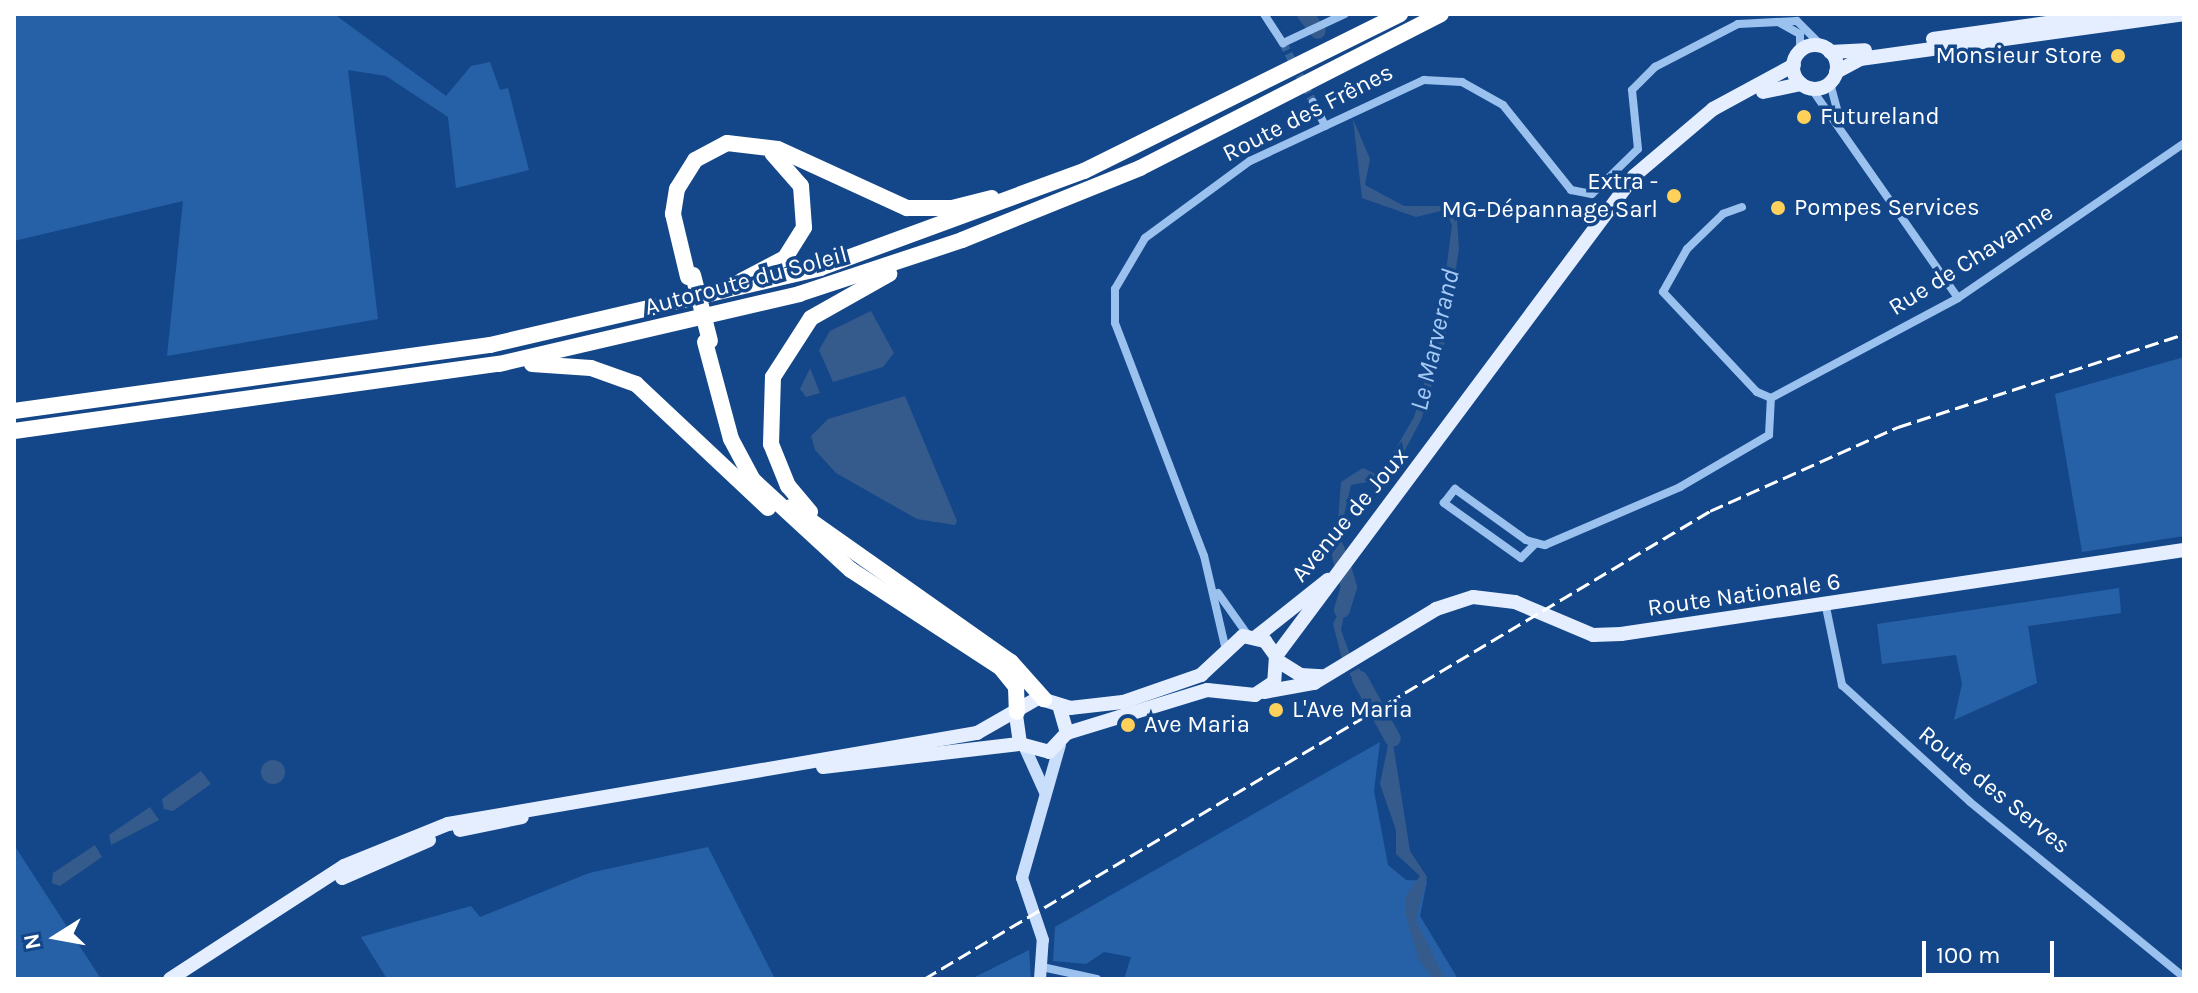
<!DOCTYPE html>
<meta charset="utf-8">
<style>
body{margin:0}
#map{position:relative;width:2198px;height:993px;overflow:hidden;background:#144789;font-family:Karla,sans-serif}
div>[style]{position:absolute}
.green>*{inset:0;background:#2661a8}
.water>*{inset:0;background:#355b8c;transform-origin:0 0}
.round{border-radius:50%}
.river>*{height:16px;margin:-8px;padding:0 8px;transform-origin:8px;border-radius:8px;background:#355b8c}
.minor-tunnel>*{height:8px;margin-top:-4px;transform-origin:0;background:repeating-linear-gradient(90deg,#37639b 0 8px,transparent 0 12px)}
.minor>*{height:8px;margin:-4px;padding:0 4px;transform-origin:4px;border-radius:4px;background:#9bc1ef}
.secondary>*{height:12px;margin:-6px;padding:0 6px;transform-origin:6px;border-radius:6px;background:#c9defb}
.primary>*{height:14px;margin:-7px;padding:0 7px;transform-origin:7px;border-radius:7px;background:#e4eeff}
.primary>.ring{margin:-7px;padding:0;box-sizing:content-box;background:none;border:14px solid #e4eeff;border-radius:50%}
.motorway>*{height:16px;margin:-8px;padding:0 8px;transform-origin:8px;border-radius:8px;background:#fff}
.rail>*{height:3px;margin-top:-1.5px;transform-origin:0;background:repeating-linear-gradient(90deg,#fff 0 14px,transparent 0 20px)}
.motorway-bridge>*{height:16px;margin:-8px;padding:0 8px;transform-origin:8px;border-radius:8px;background:#fff}
.dots>*{width:22px;height:22px;translate:-50% -50%;box-sizing:border-box;border:4px solid #144789;border-radius:50%}
span{translate:-50% -50%;white-space:nowrap;text-align:center;line-height:1.15;-webkit-text-stroke:7px #144789;paint-order:stroke}
.poi-label{font-size:24px;color:#fff}
.right{translate:-100% -50%;text-align:right}
.left{translate:0 -50%;text-align:left}
.street-label{font-size:24px;color:#fff}
.water-label{font-size:26px;color:#a7cbf7;font-style:italic}
.frame{position:absolute;inset:0;border:16px solid #fff;pointer-events:none}
.north{position:absolute;left:16px;top:897px;width:80px;height:80px;-webkit-text-stroke:6px #144789;paint-order:stroke;rotate:259deg;font-size:22px;font-weight:700;line-height:32px;text-align:center;color:#fff}
.north::after{content:'';display:block;margin:auto;width:28px;height:36px;background:#fff;clip-path:polygon(50% 0,100% 100%,50% 72%,0 100%)}
.scale{position:absolute;left:1922px;top:941px;width:132px;height:36px;box-sizing:border-box;border:4px solid #fff;border-top:0;padding-left:10px;font-size:24px;line-height:28px;white-space:nowrap;color:#fff;-webkit-text-stroke:6px #144789;paint-order:stroke}
</style>
<div id="map">
<div class="green">
<i style="clip-path:polygon(14px 14px,334px 14px,446px 96px,471px 66px,490px 62px,500px 90px,508px 88px,529px 170px,456px 188px,448px 117px,386px 76px,348px 70px,378px 319px,167px 356px,183px 201px,14px 241px)"></i>
<i style="clip-path:polygon(2184px 357px,2184px 536px,2082px 552px,2055px 394px)"></i>
<i style="clip-path:polygon(2119px 588px,2121px 613px,2028px 626px,2037px 683px,1954px 720px,1962px 684px,1956px 655px,1882px 664px,1877px 624px)"></i>
<i style="clip-path:polygon(1380px 742px,1374px 791px,1388px 865px,1406px 880px,1427px 881px,1420px 916px,1458px 979px,1124px 979px,1131px 957px,1104px 952px,1086px 964px,1053px 961px,1055px 927px)"></i>
<i style="clip-path:polygon(14px 845px,101px 979px,14px 979px)"></i>
<i style="clip-path:polygon(708px 847px,775px 979px,387px 979px,361px 937px,471px 906px,480px 917px,589px 873px)"></i>
<i style="clip-path:polygon(1029px 950px,1031px 979px,971px 979px)"></i>
</div>
<div class="water">
<i style="clip-path:polygon(1353px 119px,1370px 159px,1365px 185px,1404px 206px,1456px 206px,1459px 249px,1444px 346px,1421px 420px,1390px 478px,1351px 485px,1339px 537px,1345px 548px,1335px 560px,1341px 482px,1363px 468px,1380px 476px,1414px 417px,1437px 340px,1452px 225px,1445px 210px,1416px 217px,1362px 198px)"></i>
<i style="clip-path:polygon(871px 311px,894px 353px,883px 367px,833px 382px,819px 350px,830px 331px)"></i>
<i style="clip-path:polygon(810px 368px,820px 393px,806px 397px,800px 389px)"></i>
<i style="clip-path:polygon(905px 396px,957px 521px,955px 525px,917px 519px,836px 473px,815px 450px,811px 436px,828px 419px)"></i>
<i style="clip-path:polygon(1349px 591px,1341px 630px,1350px 655px,1342px 659px,1333px 624px)"></i>
<i style="left:1359px;top:668px;width:29px;height:11px;rotate:61deg"></i>
<i style="clip-path:polygon(1389px 718px,1410px 851px,1427px 877px,1416px 920px,1445px 979px,1434px 979px,1418px 959px,1406px 916px,1405px 897px,1420px 876px,1396px 854px,1396px 830px,1380px 784px,1388px 745px,1381px 723px)"></i>
<i class="round" style="left:261px;top:760px;width:24px;height:24px"></i>
<i style="clip-path:polygon(201px 771px,211px 784px,173px 811px,164px 809px,162px 799px)"></i>
<i style="clip-path:polygon(150px 807px,159px 820px,111px 845px,109px 835px)"></i>
<i style="clip-path:polygon(95px 845px,102px 857px,60px 886px,52px 883px,53px 873px)"></i>
</div>
<div class="river">
<i style="left:1305px;top:14px;width:21px;rotate:53deg"></i>
<i style="left:1340px;top:556px;width:32px;rotate:74deg"></i>
<i style="left:1349px;top:587px;width:24px;rotate:107deg"></i>
<i style="left:1360px;top:679px;width:68px;rotate:61.2deg"></i>
</div>
<div class="minor-tunnel">
<i style="left:1283px;top:43px;width:66px;rotate:63deg"></i>
</div>
<div class="minor">
<i style="left:1264px;top:14px;width:35px;rotate:57deg"></i>
<i style="left:1283px;top:43px;width:68px;rotate:-25.1deg"></i>
<i style="left:1780px;top:23px;width:23px;rotate:29deg"></i>
<i style="left:1800px;top:34px;width:18px;rotate:90deg"></i>
<i style="left:1830px;top:83px;width:34px;rotate:75deg"></i>
<i style="left:1811px;top:88px;width:256px;rotate:55deg"></i>
<i style="left:1313px;top:102px;width:27px;rotate:63deg"></i>
<i style="left:1742px;top:207px;width:20px;rotate:160deg"></i>
<i style="left:1723px;top:214px;width:50px;rotate:135.8deg"></i>
<i style="left:1687px;top:249px;width:49px;rotate:119.2deg"></i>
<i style="left:1663px;top:292px;width:137px;rotate:46.8deg"></i>
<i style="left:1757px;top:392px;width:15px;rotate:23deg"></i>
<i style="left:1771px;top:398px;width:212px;rotate:-28.1deg"></i>
<i style="left:1958px;top:298px;width:274px;rotate:-34.4deg"></i>
<i style="left:1536px;top:543px;width:21px;rotate:135deg"></i>
<i style="left:1521px;top:558px;width:95px;rotate:-144.5deg"></i>
<i style="left:1444px;top:503px;width:18px;rotate:-52deg"></i>
<i style="left:1455px;top:489px;width:87px;rotate:35.7deg"></i>
<i style="left:1526px;top:540px;width:10px;rotate:17deg"></i>
<i style="left:1536px;top:543px;width:9px;rotate:13deg"></i>
<i style="left:1545px;top:545px;width:147px;rotate:-23.2deg"></i>
<i style="left:1680px;top:487px;width:103px;rotate:-30.3deg"></i>
<i style="left:1769px;top:435px;width:37px;rotate:-87deg"></i>
<i style="left:1218px;top:593px;width:50px;rotate:54.7deg"></i>
<i style="left:1826px;top:607px;width:80px;rotate:78.4deg"></i>
<i style="left:1842px;top:685px;width:173px;rotate:42.4deg"></i>
<i style="left:1970px;top:802px;width:276px;rotate:39.3deg"></i>
<i style="left:1225px;top:646px;width:92px;rotate:-103.1deg"></i>
<i style="left:1204px;top:556px;width:249px;rotate:-110.9deg"></i>
<i style="left:1115px;top:323px;width:34px;rotate:-90deg"></i>
<i style="left:1115px;top:289px;width:59px;rotate:-59.5deg"></i>
<i style="left:1145px;top:238px;width:130px;rotate:-36.3deg"></i>
<i style="left:1250px;top:161px;width:192px;rotate:-25deg"></i>
<i style="left:1424px;top:80px;width:38px;rotate:3deg"></i>
<i style="left:1462px;top:82px;width:47px;rotate:29.3deg"></i>
<i style="left:1503px;top:105px;width:109px;rotate:51.3deg"></i>
<i style="left:1571px;top:190px;width:21px;rotate:11deg"></i>
<i style="left:1592px;top:194px;width:64px;rotate:-44.4deg"></i>
<i style="left:1638px;top:149px;width:59px;rotate:-95.8deg"></i>
<i style="left:1632px;top:90px;width:33px;rotate:-45deg"></i>
<i style="left:1655px;top:67px;width:93px;rotate:-27.4deg"></i>
<i style="left:1738px;top:24px;width:59px;rotate:-2.9deg"></i>
<i style="left:1797px;top:21px;width:35px;rotate:45deg"></i>
<i style="left:1042px;top:967px;width:56px;rotate:12.3deg"></i>
</div>
<div class="secondary">
<i style="left:1025px;top:748px;width:48px;rotate:65.6deg"></i>
<i style="left:1040px;top:979px;width:39px;rotate:-86deg"></i>
<i style="left:1043px;top:940px;width:65px;rotate:-108.7deg"></i>
<i style="left:1022px;top:878px;width:138px;rotate:-74.1deg"></i>
</div>
<div class="primary">
<i style="left:1933px;top:39px;width:180px;rotate:-8deg"></i>
<i class="ring" style="left:1793px;top:45px;width:30px;height:30px"></i>
<i style="left:1830px;top:52px;width:35px;rotate:-3deg"></i>
<i style="left:1836px;top:72px;width:27px;rotate:-28deg"></i>
<i style="left:1860px;top:59px;width:326px;rotate:-7.9deg"></i>
<i style="left:1763px;top:92px;width:39px;rotate:-12deg"></i>
<i style="left:1256px;top:637px;width:92px;rotate:-38.4deg"></i>
<i style="left:1276px;top:656px;width:599px;rotate:-53.28deg"></i>
<i style="left:1634px;top:176px;width:104px;rotate:-40.3deg"></i>
<i style="left:1713px;top:109px;width:92px;rotate:-28.5deg"></i>
<i style="left:1278px;top:661px;width:26px;rotate:32deg"></i>
<i style="left:1300px;top:675px;width:22px;rotate:3deg"></i>
<i style="left:1264px;top:692px;width:51px;rotate:-10.2deg"></i>
<i style="left:1314px;top:683px;width:143px;rotate:-31.2deg"></i>
<i style="left:1436px;top:609px;width:39px;rotate:-18deg"></i>
<i style="left:1473px;top:597px;width:42px;rotate:6.8deg"></i>
<i style="left:1515px;top:602px;width:85px;rotate:22.9deg"></i>
<i style="left:1593px;top:635px;width:28px;rotate:-2deg"></i>
<i style="left:1621px;top:634px;width:569px;rotate:-8.49deg"></i>
<i style="left:1016px;top:715px;width:29px;rotate:82deg"></i>
<i style="left:1020px;top:744px;width:30px;rotate:15deg"></i>
<i style="left:1049px;top:752px;width:26px;rotate:-47deg"></i>
<i style="left:1067px;top:733px;width:29px;rotate:-106deg"></i>
<i style="left:823px;top:767px;width:198px;rotate:-6.7deg"></i>
<i style="left:460px;top:830px;width:63px;rotate:-11.8deg"></i>
<i style="left:342px;top:878px;width:95px;rotate:-23.6deg"></i>
<i style="left:170px;top:979px;width:207px;rotate:-33deg"></i>
<i style="left:344px;top:866px;width:112px;rotate:-22deg"></i>
<i style="left:448px;top:824px;width:537px;rotate:-9.76deg"></i>
<i style="left:977px;top:733px;width:70px;rotate:-29.8deg"></i>
<i style="left:1038px;top:698px;width:34px;rotate:17deg"></i>
<i style="left:1070px;top:708px;width:53px;rotate:-6.5deg"></i>
<i style="left:1123px;top:702px;width:83px;rotate:-19.1deg"></i>
<i style="left:1201px;top:675px;width:57px;rotate:-42.9deg"></i>
<i style="left:1243px;top:636px;width:23px;rotate:13deg"></i>
<i style="left:1265px;top:641px;width:19px;rotate:54deg"></i>
<i style="left:1276px;top:656px;width:26px;rotate:94deg"></i>
<i style="left:1274px;top:682px;width:23px;rotate:146deg"></i>
<i style="left:1255px;top:695px;width:48px;rotate:-174.1deg"></i>
<i style="left:1207px;top:690px;width:146px;rotate:162.9deg"></i>
</div>
<div class="motorway">
<i style="left:688px;top:277px;width:65px;rotate:-103.4deg"></i>
<i style="left:673px;top:214px;width:25px;rotate:-81deg"></i>
<i style="left:677px;top:189px;width:34px;rotate:-58deg"></i>
<i style="left:695px;top:160px;width:36px;rotate:-28deg"></i>
<i style="left:727px;top:143px;width:51px;rotate:6.7deg"></i>
<i style="left:778px;top:149px;width:142px;rotate:24.6deg"></i>
<i style="left:907px;top:208px;width:45px"></i>
<i style="left:952px;top:208px;width:41px;rotate:-14deg"></i>
<i style="left:741px;top:281px;width:50px;rotate:-27.6deg"></i>
<i style="left:785px;top:258px;width:36px;rotate:-58deg"></i>
<i style="left:804px;top:227px;width:41px;rotate:-94.2deg"></i>
<i style="left:801px;top:186px;width:43px;rotate:-131.2deg"></i>
<i style="left:705px;top:342px;width:100px;rotate:75deg"></i>
<i style="left:731px;top:439px;width:47px;rotate:61.8deg"></i>
<i style="left:753px;top:480px;width:133px;rotate:42.6deg"></i>
<i style="left:851px;top:570px;width:178px;rotate:33.1deg"></i>
<i style="left:1000px;top:667px;width:26px;rotate:51deg"></i>
<i style="left:1016px;top:687px;width:25px;rotate:88deg"></i>
<i style="left:532px;top:364px;width:59px;rotate:3.9deg"></i>
<i style="left:591px;top:368px;width:48px;rotate:19.6deg"></i>
<i style="left:636px;top:384px;width:181px;rotate:43.2deg"></i>
<i style="left:14px;top:411px;width:481px;rotate:-7.9deg"></i>
<i style="left:490px;top:345px;width:339px;rotate:-13.1deg"></i>
<i style="left:820px;top:268px;width:281px;rotate:-20.2deg"></i>
<i style="left:1084px;top:171px;width:353px;rotate:-26.4deg"></i>
<i style="left:14px;top:431px;width:490px;rotate:-7.9deg"></i>
<i style="left:499px;top:364px;width:308px;rotate:-13.1deg"></i>
<i style="left:799px;top:294px;width:172px;rotate:-18.3deg"></i>
<i style="left:962px;top:240px;width:192px;rotate:-22deg"></i>
<i style="left:1140px;top:168px;width:338px;rotate:-27.1deg"></i>
<i style="left:791px;top:507px;width:269px;rotate:35.2deg"></i>
<i style="left:1011px;top:662px;width:50px;rotate:48.3deg"></i>
<i style="left:810px;top:512px;width:34px;rotate:-130deg"></i>
<i style="left:788px;top:486px;width:45px;rotate:-112deg"></i>
<i style="left:771px;top:444px;width:67px;rotate:-88.3deg"></i>
<i style="left:773px;top:377px;width:70px;rotate:-57.2deg"></i>
<i style="left:811px;top:318px;width:90px;rotate:-29.4deg"></i>
</div>
<div class="rail">
<i style="left:924px;top:979px;width:915px;rotate:-30.77deg"></i>
<i style="left:1710px;top:511px;width:206px;rotate:-24.1deg"></i>
<i style="left:1898px;top:427px;width:301px;rotate:-18deg"></i>
</div>
<div class="motorway-bridge">
<i style="left:693px;top:275px;width:68px;rotate:75.6deg"></i>
</div>
<div class="dots">
<i style="left:2118px;top:56px;background:#ffd05a"></i>
<i style="left:1804px;top:117px;background:#ffd05a"></i>
<i style="left:1674px;top:196px;background:#ffd05a"></i>
<i style="left:1778px;top:208px;background:#ffd05a"></i>
<i style="left:1276px;top:710px;background:#ffd05a"></i>
<i style="left:1128px;top:725px;background:#ffd05a"></i>
</div>
<div class="poi-label">
<span class="right" style="left:2102px;top:56px">Monsieur Store</span>
<span class="left" style="left:1820px;top:117px">Futureland</span>
<span class="right" style="left:1658px;top:196px">Extra -<br>MG-Dépannage Sarl</span>
<span class="left" style="left:1794px;top:208px">Pompes Services</span>
<span class="left" style="left:1292px;top:710px">L'Ave Maria</span>
<span class="left" style="left:1144px;top:725px">Ave Maria</span>
</div>
<div class="street-label">
<span style="left:1308px;top:113px;rotate:-27deg">Route des Frênes</span>
<span style="left:1971px;top:260px;rotate:-32deg">Rue de Chavanne</span>
<span style="left:746px;top:281px;rotate:-15deg">Autoroute du Soleil</span>
<span style="left:1350px;top:515px;rotate:-50deg">Avenue de Joux</span>
<span style="left:1744px;top:595px;rotate:-8deg">Route Nationale 6</span>
<span style="left:1994px;top:790px;rotate:39deg">Route des Serves</span>
</div>
<div class="water-label">
<span style="left:1435px;top:340px;rotate:-77deg">Le Marverand</span>
</div>
<div class="frame"></div>
<div class="north">N</div>
<div class="scale">100 m</div>
</div>
